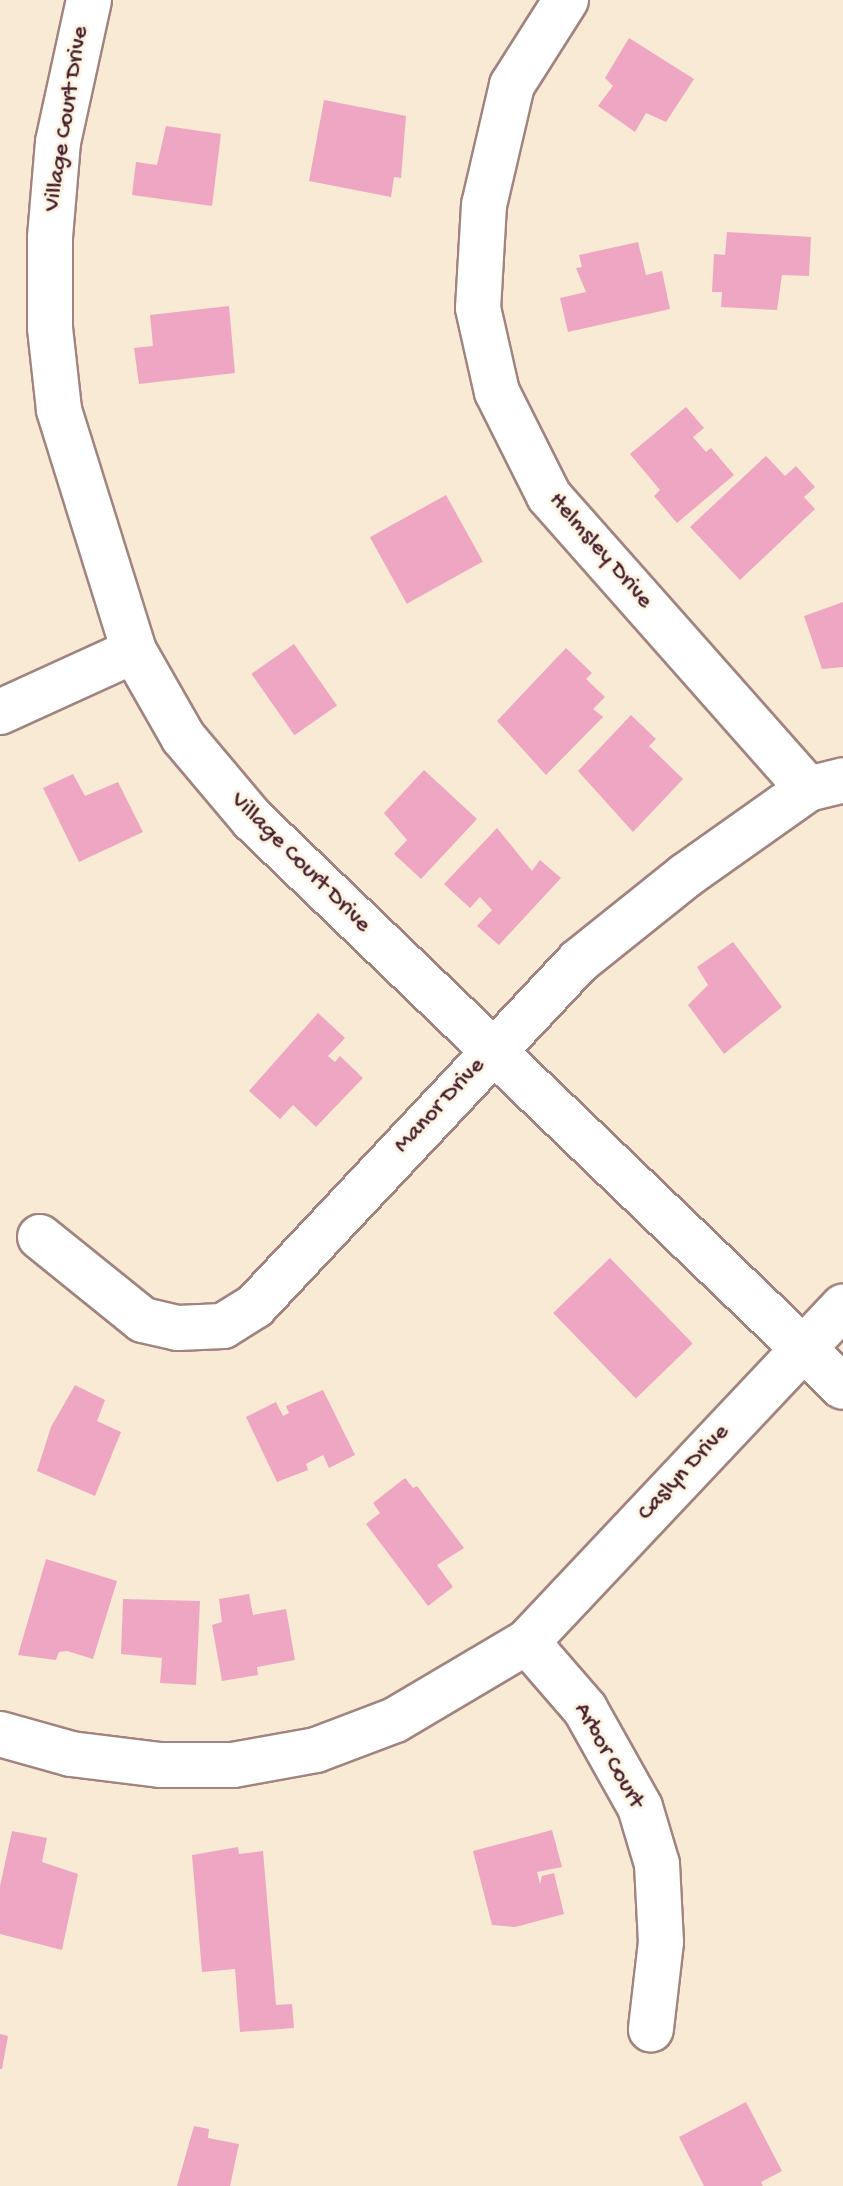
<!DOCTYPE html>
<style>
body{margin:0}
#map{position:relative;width:843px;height:2186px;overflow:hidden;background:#f8ead4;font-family:"Gochi Hand",sans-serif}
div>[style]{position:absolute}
.building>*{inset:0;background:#efa6c3;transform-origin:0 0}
.roads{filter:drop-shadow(2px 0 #a18480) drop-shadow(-2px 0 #a18480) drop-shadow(0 2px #a18480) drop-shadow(0 -2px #a18480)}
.minor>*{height:44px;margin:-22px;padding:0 22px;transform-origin:22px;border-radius:22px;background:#fff}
span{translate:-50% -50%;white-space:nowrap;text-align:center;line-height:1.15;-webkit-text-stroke:6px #fcf5e5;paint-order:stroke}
.street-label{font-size:24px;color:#4a1f2b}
</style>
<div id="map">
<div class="building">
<i style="clip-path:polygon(629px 38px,694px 79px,666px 122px,646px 113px,635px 132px,598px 106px,613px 86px,605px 78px)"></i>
<i style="clip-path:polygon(324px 100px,406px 116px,401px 178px,394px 177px,391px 197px,309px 181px)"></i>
<i style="clip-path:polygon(166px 126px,221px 134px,212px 206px,132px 195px,136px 162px,157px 165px)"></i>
<i style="clip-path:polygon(727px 232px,811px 237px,809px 276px,782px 275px,777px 310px,721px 307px,722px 292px,712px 292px,714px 254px,725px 255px)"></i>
<i style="clip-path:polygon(638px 242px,646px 275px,662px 271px,670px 309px,568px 332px,560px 298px,586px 292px,576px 268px,582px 267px,579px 255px)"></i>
<i style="clip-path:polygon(229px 306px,235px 373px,139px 384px,134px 348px,153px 346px,150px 315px)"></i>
<i style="clip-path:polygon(686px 407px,704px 428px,693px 437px,706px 452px,711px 448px,734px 475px,677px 523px,654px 496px,660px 490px,630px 454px)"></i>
<i style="clip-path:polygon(766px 456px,785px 476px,796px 466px,815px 487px,804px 497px,815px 509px,740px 580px,690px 527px)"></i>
<i style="left:446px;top:495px;width:76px;height:87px;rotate:61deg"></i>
<i style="clip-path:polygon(843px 602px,843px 667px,822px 669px,804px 616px)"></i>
<i style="left:294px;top:644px;width:75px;height:52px;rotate:55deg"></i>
<i style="clip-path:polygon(566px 648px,592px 673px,586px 679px,605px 697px,593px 709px,603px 717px,546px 775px,497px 721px)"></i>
<i style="clip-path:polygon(631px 715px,656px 739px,649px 746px,683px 779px,633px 832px,578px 771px)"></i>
<i style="clip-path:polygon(424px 770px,477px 819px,421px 879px,394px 854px,407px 840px,384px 813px)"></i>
<i style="clip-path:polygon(73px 774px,85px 796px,118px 782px,143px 832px,79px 862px,43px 788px)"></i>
<i style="clip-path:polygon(497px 828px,532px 871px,540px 860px,561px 878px,499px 945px,477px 926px,492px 910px,480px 897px,470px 908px,444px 884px)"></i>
<i style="clip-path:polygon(733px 942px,782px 1007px,724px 1054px,688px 1005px,708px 985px,697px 967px)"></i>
<i style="clip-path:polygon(318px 1013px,345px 1038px,328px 1056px,335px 1062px,340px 1056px,363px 1078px,316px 1127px,293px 1105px,280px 1119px,249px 1091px)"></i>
<i style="left:610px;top:1258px;width:119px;height:79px;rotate:46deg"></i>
<i style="clip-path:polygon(75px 1385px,105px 1400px,97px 1421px,121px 1432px,95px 1496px,37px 1471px,51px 1427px)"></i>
<i style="clip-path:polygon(323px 1390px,355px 1455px,329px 1468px,323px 1455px,306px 1464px,308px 1470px,277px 1482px,246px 1417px,276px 1402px,283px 1416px,289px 1413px,286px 1406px)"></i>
<i style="clip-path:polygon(405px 1478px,413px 1488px,417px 1486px,464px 1548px,437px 1565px,453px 1587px,428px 1606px,366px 1524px,380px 1513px,373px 1503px)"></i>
<i style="clip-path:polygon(46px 1559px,117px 1581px,93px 1659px,67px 1651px,59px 1652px,56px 1660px,18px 1655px)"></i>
<i style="clip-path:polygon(249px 1594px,253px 1615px,286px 1609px,295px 1660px,257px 1667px,258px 1675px,222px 1681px,212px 1625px,222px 1622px,219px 1599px)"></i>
<i style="clip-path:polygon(123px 1599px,200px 1601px,196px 1685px,160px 1683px,162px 1658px,121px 1654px)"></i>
<i style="clip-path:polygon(552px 1830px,562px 1867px,537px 1872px,540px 1884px,542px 1876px,554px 1873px,564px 1914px,515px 1927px,492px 1925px,473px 1851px)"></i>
<i style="clip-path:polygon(12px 1831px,47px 1838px,42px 1862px,78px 1874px,62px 1950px,0 1934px,0 1886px)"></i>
<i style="clip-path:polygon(238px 1847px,239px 1854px,263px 1851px,276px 2005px,292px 2004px,294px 2028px,240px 2032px,235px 1969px,202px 1972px,192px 1855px)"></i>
<i style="clip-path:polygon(0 2034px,8px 2036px,2px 2069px,0 2069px)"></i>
<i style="clip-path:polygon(746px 2102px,782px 2171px,761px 2182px,763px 2186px,704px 2186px,679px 2137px)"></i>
<i style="clip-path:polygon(194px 2126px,209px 2129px,208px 2138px,239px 2144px,230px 2186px,177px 2186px)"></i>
</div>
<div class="roads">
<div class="minor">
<i style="left:89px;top:0;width:145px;rotate:102.3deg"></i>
<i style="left:58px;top:142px;width:96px;rotate:94.8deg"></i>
<i style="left:50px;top:238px;width:90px;rotate:90deg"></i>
<i style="left:50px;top:328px;width:82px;rotate:83.7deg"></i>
<i style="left:59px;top:410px;width:252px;rotate:72.7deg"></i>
<i style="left:134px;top:651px;width:99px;rotate:60.3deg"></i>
<i style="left:183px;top:737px;width:109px;rotate:49.9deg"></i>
<i style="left:253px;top:820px;width:818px;rotate:43.86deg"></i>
<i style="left:566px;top:0;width:101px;rotate:122.4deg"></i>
<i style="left:512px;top:85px;width:123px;rotate:103.1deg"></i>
<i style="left:484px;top:205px;width:103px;rotate:93.3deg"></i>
<i style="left:478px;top:308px;width:86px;rotate:77.3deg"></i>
<i style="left:497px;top:392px;width:116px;rotate:63.4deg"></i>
<i style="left:549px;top:496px;width:391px;rotate:48.5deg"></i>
<i style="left:0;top:712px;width:147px;rotate:-24.5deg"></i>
<i style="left:40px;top:1237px;width:132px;rotate:38.9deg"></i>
<i style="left:143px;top:1320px;width:36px;rotate:13deg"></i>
<i style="left:178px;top:1328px;width:45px;rotate:-2.5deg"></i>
<i style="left:223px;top:1326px;width:38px;rotate:-32deg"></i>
<i style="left:255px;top:1306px;width:473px;rotate:-46.8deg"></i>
<i style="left:579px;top:961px;width:136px;rotate:-38.7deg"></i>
<i style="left:685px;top:876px;width:151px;rotate:-35.3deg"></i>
<i style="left:808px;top:789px;width:36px;rotate:-14deg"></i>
<i style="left:527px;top:1642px;width:89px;rotate:49.1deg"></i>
<i style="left:585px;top:1709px;width:112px;rotate:60.7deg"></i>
<i style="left:640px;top:1807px;width:59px;rotate:73.4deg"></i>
<i style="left:657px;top:1864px;width:78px;rotate:87.1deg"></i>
<i style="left:661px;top:1942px;width:88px;rotate:96.6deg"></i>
<i style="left:0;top:1734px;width:74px;rotate:15.7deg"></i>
<i style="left:71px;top:1754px;width:90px;rotate:7deg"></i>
<i style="left:160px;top:1765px;width:73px"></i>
<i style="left:233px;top:1765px;width:84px;rotate:-10.2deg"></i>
<i style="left:316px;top:1750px;width:85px;rotate:-20.8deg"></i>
<i style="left:395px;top:1720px;width:153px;rotate:-30.6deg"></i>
<i style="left:527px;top:1642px;width:461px;rotate:-46.7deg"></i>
</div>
</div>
<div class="street-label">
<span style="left:67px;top:119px;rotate:-81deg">Village Court Drive</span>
<span style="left:600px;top:551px;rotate:49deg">Helmsley Drive</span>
<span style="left:300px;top:863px;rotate:45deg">Village Court Drive</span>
<span style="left:440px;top:1106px;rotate:-47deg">Manor Drive</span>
<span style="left:684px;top:1473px;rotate:-47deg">Caslyn Drive</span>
<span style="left:608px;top:1756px;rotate:60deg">Arbor Court</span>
</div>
</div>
